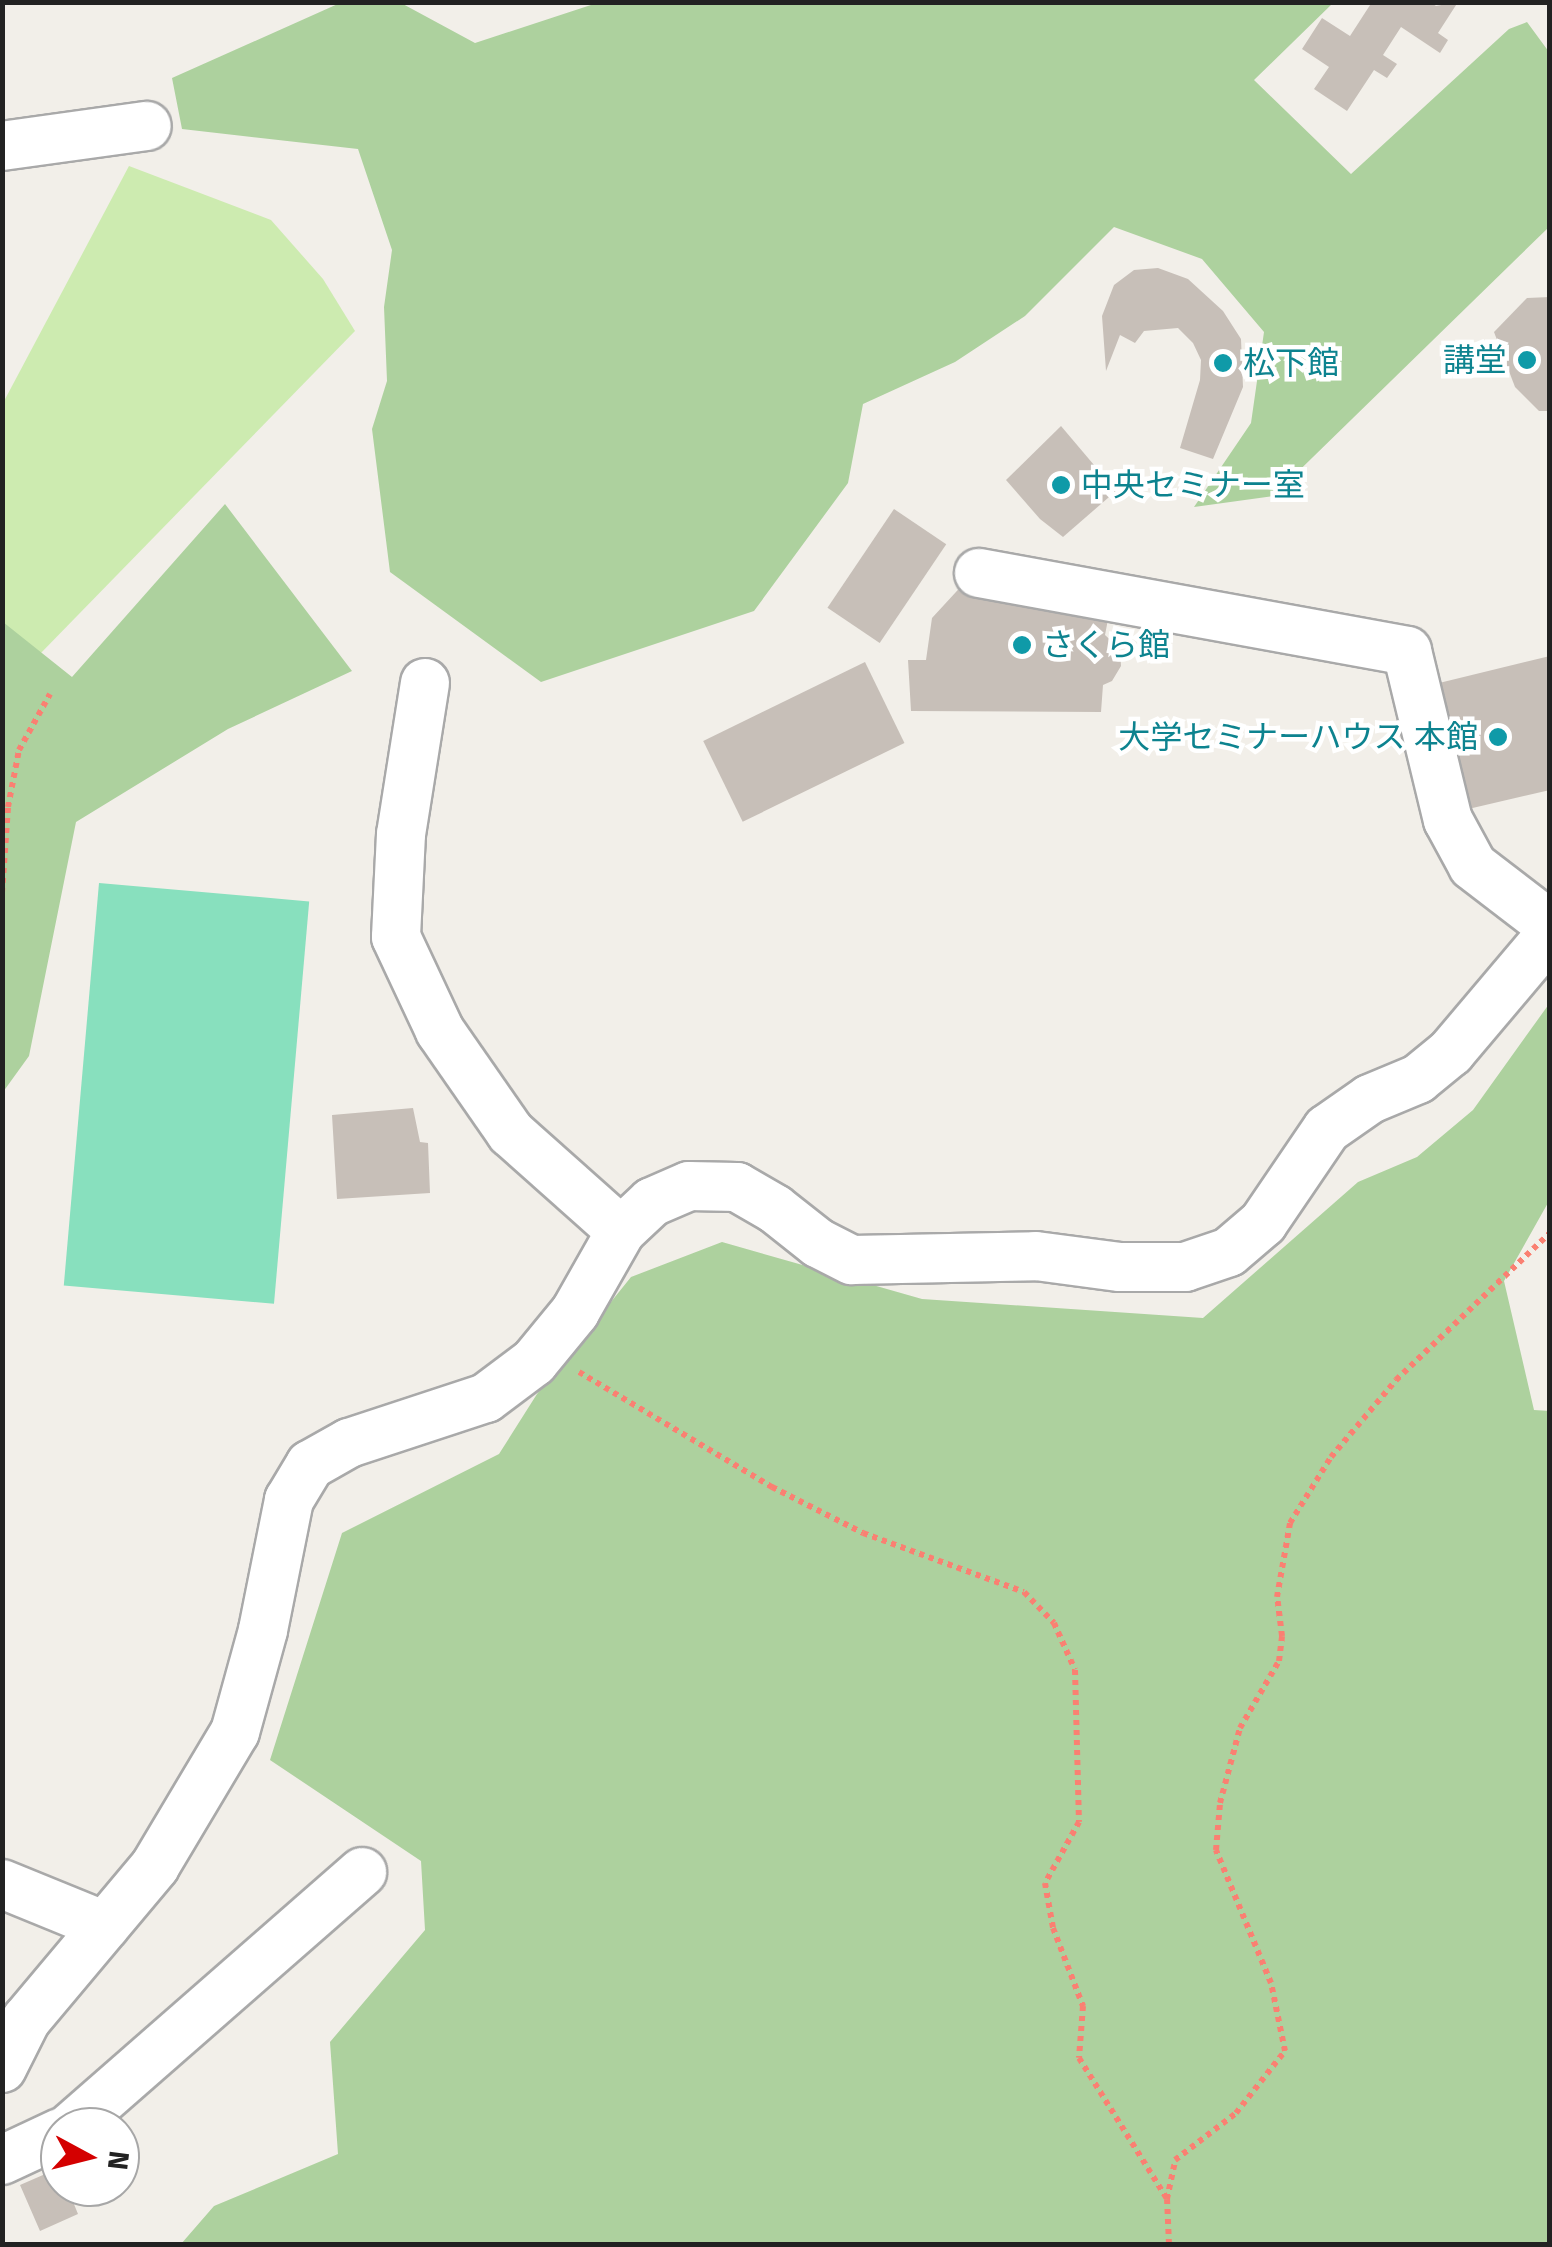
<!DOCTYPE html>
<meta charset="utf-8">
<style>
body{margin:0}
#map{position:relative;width:1552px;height:2247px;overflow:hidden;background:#f2efe9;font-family:"Fira Sans","Noto Sans JP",sans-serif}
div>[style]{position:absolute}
.grass>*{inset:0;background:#cdebb0}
.forest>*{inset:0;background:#add19e}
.pitch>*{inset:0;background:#88e0be;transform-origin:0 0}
.building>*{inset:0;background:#c7bfb8;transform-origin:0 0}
.path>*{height:6px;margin-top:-3px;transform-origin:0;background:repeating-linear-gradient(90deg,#fa8072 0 5px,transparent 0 10px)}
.roads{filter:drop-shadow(2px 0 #a9a9a9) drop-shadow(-2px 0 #a9a9a9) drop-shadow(0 2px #a9a9a9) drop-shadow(0 -2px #a9a9a9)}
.minor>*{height:48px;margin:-24px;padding:0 24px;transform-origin:24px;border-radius:24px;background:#fff}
.dots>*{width:28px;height:28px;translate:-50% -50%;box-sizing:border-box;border:5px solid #fff;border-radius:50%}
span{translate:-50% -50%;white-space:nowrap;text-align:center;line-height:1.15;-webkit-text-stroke:9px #fff;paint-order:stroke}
.culture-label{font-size:32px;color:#0d838f}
.right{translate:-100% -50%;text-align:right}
.left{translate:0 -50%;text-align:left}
.frame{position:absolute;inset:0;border:5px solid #222;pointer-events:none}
.north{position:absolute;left:40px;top:2107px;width:100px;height:100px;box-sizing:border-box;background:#fff;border:2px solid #a7a7a7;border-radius:50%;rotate:97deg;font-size:28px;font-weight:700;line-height:40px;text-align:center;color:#222}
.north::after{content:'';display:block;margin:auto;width:35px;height:45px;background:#d40000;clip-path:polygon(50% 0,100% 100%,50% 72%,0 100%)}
</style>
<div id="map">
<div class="grass">
<i style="clip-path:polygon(129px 166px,271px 220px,323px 279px,355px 331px,38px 656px,3px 626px,3px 403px)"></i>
</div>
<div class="forest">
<i style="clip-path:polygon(597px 3px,1333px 3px,1254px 80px,1351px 174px,1509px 29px,1527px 22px,1549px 52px,1549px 227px,1273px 496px,1194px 507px,1251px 423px,1264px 332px,1202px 259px,1114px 227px,1025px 316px,955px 362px,863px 404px,848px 483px,754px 611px,541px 682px,390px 572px,372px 429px,387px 381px,384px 307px,392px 250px,358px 149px,182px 129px,172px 78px,340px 3px,401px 3px,475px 43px)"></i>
<i style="clip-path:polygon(225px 504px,352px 671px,228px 729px,76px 822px,29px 1056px,3px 1092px,3px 622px,72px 677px)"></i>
<i style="clip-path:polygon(1549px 1004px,1549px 1201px,1504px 1281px,1534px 1410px,1550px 1411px,1549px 2244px,181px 2244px,214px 2206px,338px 2154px,330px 2042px,425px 1930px,421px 1861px,270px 1760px,342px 1533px,499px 1454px,537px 1394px,631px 1277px,722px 1242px,922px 1299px,1203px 1318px,1358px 1182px,1417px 1157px,1473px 1110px)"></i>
</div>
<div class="pitch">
<i style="left:99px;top:883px;width:211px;height:404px;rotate:5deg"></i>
</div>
<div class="building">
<i style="clip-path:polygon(1372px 2px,1430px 2px,1436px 6px,1458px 2px,1438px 33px,1448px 40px,1440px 53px,1401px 27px,1383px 55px,1397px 64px,1387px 78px,1374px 70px,1347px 111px,1314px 89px,1329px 67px,1302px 49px,1322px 18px,1350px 36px)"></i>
<i style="clip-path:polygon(1158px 268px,1188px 279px,1223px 311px,1241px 339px,1243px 387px,1213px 459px,1180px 448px,1200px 380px,1201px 360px,1193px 343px,1178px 328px,1144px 331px,1135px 343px,1120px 335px,1106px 371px,1102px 316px,1114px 285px,1134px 270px)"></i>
<i style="clip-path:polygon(1550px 297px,1550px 411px,1539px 411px,1515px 387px,1494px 332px,1527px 298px)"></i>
<i style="clip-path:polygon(1061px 426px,1116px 491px,1063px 537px,1040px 519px,1006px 480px)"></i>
<i style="left:894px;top:509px;width:63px;height:119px;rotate:34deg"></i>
<i style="clip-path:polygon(967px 580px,1110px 609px,1105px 635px,1120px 649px,1121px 666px,1112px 681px,1103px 685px,1101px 712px,911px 711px,908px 660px,926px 660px,932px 618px)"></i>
<i style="clip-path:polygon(1550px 656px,1550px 790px,1464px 810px,1435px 684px)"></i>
<i style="left:865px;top:662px;width:90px;height:180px;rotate:64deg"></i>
<i style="clip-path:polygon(413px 1108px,420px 1142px,428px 1143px,430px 1193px,337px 1199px,332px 1115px)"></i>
<i style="clip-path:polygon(59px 2168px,60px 2187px,67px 2187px,78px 2214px,40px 2231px,20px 2185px)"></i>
</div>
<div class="path">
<i style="left:2px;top:893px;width:86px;rotate:-86deg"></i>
<i style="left:8px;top:807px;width:58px;rotate:-79.1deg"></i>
<i style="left:19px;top:750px;width:64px;rotate:-61deg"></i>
<i style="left:579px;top:1372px;width:225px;rotate:30.8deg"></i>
<i style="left:772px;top:1487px;width:102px;rotate:26.8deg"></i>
<i style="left:863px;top:1533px;width:171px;rotate:20.1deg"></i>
<i style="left:1024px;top:1592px;width:43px;rotate:45.9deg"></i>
<i style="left:1054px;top:1623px;width:51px;rotate:65.9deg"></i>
<i style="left:1075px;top:1670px;width:152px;rotate:88.5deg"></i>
<i style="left:1079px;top:1822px;width:70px;rotate:119.1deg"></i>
<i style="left:1045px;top:1883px;width:46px;rotate:79.9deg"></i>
<i style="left:1053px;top:1928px;width:84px;rotate:69deg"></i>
<i style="left:1083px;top:2006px;width:52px;rotate:94.4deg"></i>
<i style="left:1079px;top:2058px;width:166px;rotate:58deg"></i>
<i style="left:1169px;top:2244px;width:45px;rotate:-92.5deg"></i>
<i style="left:1167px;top:2199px;width:40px;rotate:-78deg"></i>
<i style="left:1175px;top:2160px;width:77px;rotate:-37.6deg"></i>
<i style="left:1236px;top:2113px;width:79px;rotate:-51.7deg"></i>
<i style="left:1285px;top:2051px;width:69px;rotate:-101.6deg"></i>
<i style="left:1271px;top:1983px;width:144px;rotate:-112.5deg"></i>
<i style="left:1216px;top:1850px;width:47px;rotate:-85.1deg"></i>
<i style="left:1220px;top:1803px;width:78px;rotate:-75.1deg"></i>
<i style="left:1240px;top:1728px;width:78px;rotate:-59.8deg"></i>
<i style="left:1279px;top:1661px;width:25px;rotate:-83deg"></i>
<i style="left:1282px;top:1636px;width:39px;rotate:-97deg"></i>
<i style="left:1277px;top:1597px;width:75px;rotate:-80deg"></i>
<i style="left:1290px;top:1523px;width:78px;rotate:-58.2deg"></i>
<i style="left:1331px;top:1457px;width:101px;rotate:-49.8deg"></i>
<i style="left:1396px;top:1380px;width:213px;rotate:-43.7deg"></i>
</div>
<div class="roads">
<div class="minor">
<i style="left:2px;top:146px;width:146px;rotate:-7.9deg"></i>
<i style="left:979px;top:573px;width:435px;rotate:10.3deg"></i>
<i style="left:1407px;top:651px;width:174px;rotate:76.4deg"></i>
<i style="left:1448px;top:820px;width:52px;rotate:61.5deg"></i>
<i style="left:1473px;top:866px;width:97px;rotate:37.5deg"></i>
<i style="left:425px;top:683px;width:153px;rotate:99deg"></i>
<i style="left:401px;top:834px;width:103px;rotate:92.8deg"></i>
<i style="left:396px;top:937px;width:104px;rotate:64.9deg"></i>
<i style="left:440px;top:1031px;width:124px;rotate:55.2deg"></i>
<i style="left:511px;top:1133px;width:147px;rotate:41.7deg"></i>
<i style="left:2px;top:1884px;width:111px;rotate:22.2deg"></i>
<i style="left:2px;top:2068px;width:54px;rotate:-63.4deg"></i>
<i style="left:26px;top:2020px;width:201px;rotate:-50deg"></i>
<i style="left:155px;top:1866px;width:156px;rotate:-59.2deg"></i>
<i style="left:235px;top:1732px;width:106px;rotate:-74.6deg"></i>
<i style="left:263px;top:1630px;width:133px;rotate:-78.7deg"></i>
<i style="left:289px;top:1500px;width:41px;rotate:-59deg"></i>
<i style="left:310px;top:1465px;width:45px;rotate:-29.4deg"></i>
<i style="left:349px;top:1443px;width:144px;rotate:-18.2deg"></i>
<i style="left:486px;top:1398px;width:60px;rotate:-36.9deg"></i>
<i style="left:534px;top:1362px;width:65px;rotate:-50.6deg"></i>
<i style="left:575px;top:1312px;width:93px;rotate:-60.4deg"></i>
<i style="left:621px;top:1231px;width:42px;rotate:-43.1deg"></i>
<i style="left:652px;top:1202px;width:40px;rotate:-23.4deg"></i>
<i style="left:689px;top:1186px;width:48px;rotate:1.2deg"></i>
<i style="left:737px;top:1187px;width:44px;rotate:30.1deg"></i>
<i style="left:775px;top:1209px;width:55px;rotate:38.3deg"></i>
<i style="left:818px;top:1243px;width:38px;rotate:27deg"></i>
<i style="left:852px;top:1260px;width:184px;rotate:-1.2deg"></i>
<i style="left:1036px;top:1256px;width:85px;rotate:7.5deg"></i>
<i style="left:1120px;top:1267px;width:65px"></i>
<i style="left:1185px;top:1267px;width:46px;rotate:-18.8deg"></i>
<i style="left:1229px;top:1252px;width:45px;rotate:-40.5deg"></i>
<i style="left:1263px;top:1223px;width:114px;rotate:-55.8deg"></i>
<i style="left:1327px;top:1129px;width:52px;rotate:-34.9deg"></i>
<i style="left:1370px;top:1099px;width:52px;rotate:-22.6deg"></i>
<i style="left:1418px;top:1079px;width:43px;rotate:-39.3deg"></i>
<i style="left:1451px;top:1052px;width:153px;rotate:-49.8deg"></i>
<i style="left:71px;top:2127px;width:387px;rotate:-41.2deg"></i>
<i style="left:2px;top:2160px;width:64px;rotate:-25deg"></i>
</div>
</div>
<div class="dots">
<i style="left:1527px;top:360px;background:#0f9aa8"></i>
<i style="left:1223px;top:363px;background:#0f9aa8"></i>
<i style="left:1061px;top:485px;background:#0f9aa8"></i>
<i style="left:1022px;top:645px;background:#0f9aa8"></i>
<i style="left:1498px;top:737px;background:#0f9aa8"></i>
</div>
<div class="culture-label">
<span class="right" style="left:1507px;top:360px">講堂</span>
<span class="left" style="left:1243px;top:363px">松下館</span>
<span class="left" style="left:1081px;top:485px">中央セミナー室</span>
<span class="left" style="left:1042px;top:645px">さくら館</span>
<span class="right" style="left:1478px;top:737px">大学セミナーハウス 本館</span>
</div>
<div class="frame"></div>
<div class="north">N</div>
</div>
